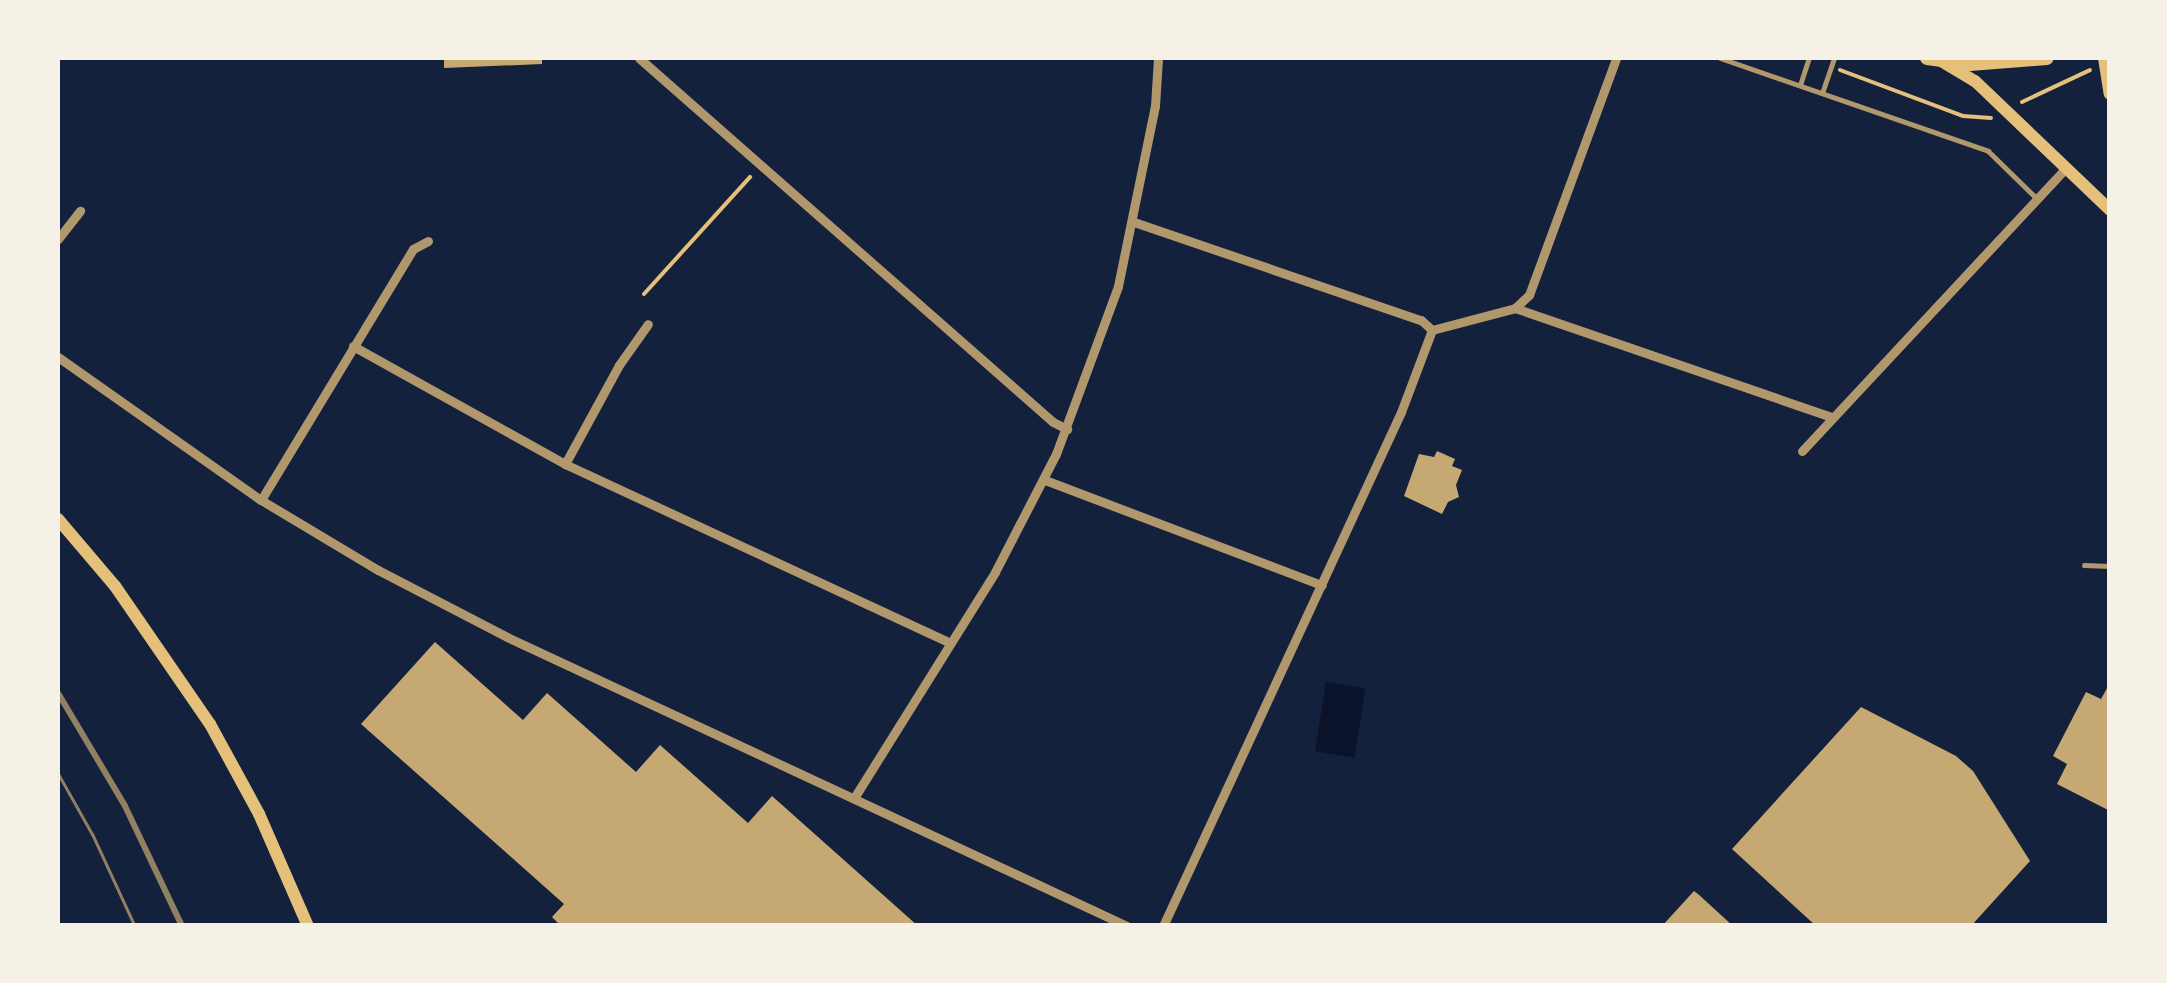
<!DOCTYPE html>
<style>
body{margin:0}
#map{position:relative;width:2167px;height:983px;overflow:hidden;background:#14213d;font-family:"Titillium Web",sans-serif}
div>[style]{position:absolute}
.water>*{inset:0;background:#0b132b;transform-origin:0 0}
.building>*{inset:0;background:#c6a872}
.path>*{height:4px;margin:-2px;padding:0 2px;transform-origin:2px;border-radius:2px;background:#e5c07b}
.service>*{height:5px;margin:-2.5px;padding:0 2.5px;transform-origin:2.5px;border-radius:2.5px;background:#b1986c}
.minor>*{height:9px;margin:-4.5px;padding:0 4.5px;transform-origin:4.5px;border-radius:4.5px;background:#b1986c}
.secondary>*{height:12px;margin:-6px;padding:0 6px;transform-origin:6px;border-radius:6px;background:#e5c07b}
.primary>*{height:14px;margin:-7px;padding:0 7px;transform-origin:7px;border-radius:7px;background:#e5c07b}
.tram>*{height:2.5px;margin:-1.25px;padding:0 1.25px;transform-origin:1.25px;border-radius:1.25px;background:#918062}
.rail>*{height:6px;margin:-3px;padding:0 3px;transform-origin:3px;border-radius:3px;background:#918062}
span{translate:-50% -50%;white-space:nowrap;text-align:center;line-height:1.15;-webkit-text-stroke:10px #f6f1e7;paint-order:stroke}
.frame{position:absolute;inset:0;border:60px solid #f6f1e7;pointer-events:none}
</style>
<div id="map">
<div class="water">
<i style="left:1326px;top:682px;width:40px;height:70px;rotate:9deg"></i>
</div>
<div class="building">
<i style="clip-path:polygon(444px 58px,542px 58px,542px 64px,444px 68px)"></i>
<i style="clip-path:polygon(1437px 451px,1455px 459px,1452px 466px,1462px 470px,1456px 485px,1459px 497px,1448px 502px,1442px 514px,1404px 496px,1419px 454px,1434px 457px)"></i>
<i style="clip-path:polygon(435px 642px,523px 720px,547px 693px,636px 772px,660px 745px,748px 823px,772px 796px,918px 926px,561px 926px,552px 917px,564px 904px,361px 724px)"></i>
<i style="clip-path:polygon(2110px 683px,2110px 811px,2057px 784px,2067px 764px,2053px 756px,2086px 692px,2101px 699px)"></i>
<i style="clip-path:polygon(1861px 707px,1956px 756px,1973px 771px,2030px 861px,1971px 926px,1816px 926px,1732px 849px)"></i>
<i style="clip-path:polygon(1694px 891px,1698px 894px,1733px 926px,1662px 926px)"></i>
</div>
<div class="path">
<i style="left:1840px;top:70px;width:131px;rotate:20.5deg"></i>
<i style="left:1963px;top:116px;width:28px;rotate:4deg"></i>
<i style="left:2022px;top:102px;width:75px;rotate:-25.2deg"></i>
<i style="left:644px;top:294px;width:158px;rotate:-47.8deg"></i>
</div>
<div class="service">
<i style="left:1720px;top:58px;width:284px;rotate:19.1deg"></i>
<i style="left:1988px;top:151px;width:67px;rotate:44.4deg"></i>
<i style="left:1800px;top:85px;width:28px;rotate:-72deg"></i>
<i style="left:1822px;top:93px;width:37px;rotate:-71deg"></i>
<i style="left:2084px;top:565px;width:26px;rotate:2deg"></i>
</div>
<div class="minor">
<i style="left:639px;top:58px;width:551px;rotate:41.32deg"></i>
<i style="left:1053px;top:422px;width:16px;rotate:27deg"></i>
<i style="left:1134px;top:222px;width:303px;rotate:18.9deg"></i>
<i style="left:1421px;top:320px;width:15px;rotate:42deg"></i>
<i style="left:58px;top:239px;width:36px;rotate:-52deg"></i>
<i style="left:1515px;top:308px;width:334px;rotate:19deg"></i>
<i style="left:1432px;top:330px;width:86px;rotate:-14.8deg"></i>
<i style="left:1515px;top:308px;width:19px;rotate:-43deg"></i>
<i style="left:1529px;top:295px;width:252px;rotate:-69.8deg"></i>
<i style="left:353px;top:346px;width:243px;rotate:29.1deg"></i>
<i style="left:565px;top:464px;width:423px;rotate:24.9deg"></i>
<i style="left:58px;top:357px;width:248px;rotate:35.2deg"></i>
<i style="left:261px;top:500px;width:136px;rotate:30.9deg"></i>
<i style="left:378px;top:570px;width:145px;rotate:27.4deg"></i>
<i style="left:507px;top:637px;width:684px;rotate:24.99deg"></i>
<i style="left:1802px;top:451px;width:387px;rotate:-47deg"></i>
<i style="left:565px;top:464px;width:113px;rotate:-61.4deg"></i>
<i style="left:619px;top:365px;width:50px;rotate:-54.7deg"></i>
<i style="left:1045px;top:480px;width:296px;rotate:20.8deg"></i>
<i style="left:261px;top:500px;width:293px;rotate:-58.8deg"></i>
<i style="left:413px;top:249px;width:17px;rotate:-28deg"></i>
<i style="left:854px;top:798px;width:266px;rotate:-58deg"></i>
<i style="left:995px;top:572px;width:133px;rotate:-62.7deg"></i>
<i style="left:1056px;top:454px;width:179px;rotate:-69.7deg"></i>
<i style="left:1118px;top:286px;width:184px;rotate:-78.4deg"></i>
<i style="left:1155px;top:106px;width:48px;rotate:-86.4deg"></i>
<i style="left:1163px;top:926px;width:566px;rotate:-65.15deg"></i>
<i style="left:1401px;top:412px;width:88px;rotate:-69.3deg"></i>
</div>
<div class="secondary">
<i style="left:2104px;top:58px;width:36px;rotate:81deg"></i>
<i style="left:1943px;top:62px;width:37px;rotate:31deg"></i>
<i style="left:1975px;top:81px;width:187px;rotate:43.7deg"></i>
<i style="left:58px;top:519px;width:88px;rotate:49.6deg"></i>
<i style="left:115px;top:586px;width:168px;rotate:55.5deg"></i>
<i style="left:210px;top:724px;width:102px;rotate:61.4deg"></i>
<i style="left:259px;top:814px;width:122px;rotate:66.4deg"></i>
</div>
<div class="primary">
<i style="left:1927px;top:58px;width:43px;rotate:7.9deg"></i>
<i style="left:1970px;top:64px;width:77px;rotate:-4.5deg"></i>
</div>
<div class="tram">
<i style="left:58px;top:773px;width:71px;rotate:60.6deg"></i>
<i style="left:93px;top:835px;width:100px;rotate:65.2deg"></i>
</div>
<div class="rail">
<i style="left:58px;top:693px;width:131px;rotate:59.3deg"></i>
<i style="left:125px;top:806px;width:133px;rotate:64.6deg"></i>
</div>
<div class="frame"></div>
</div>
